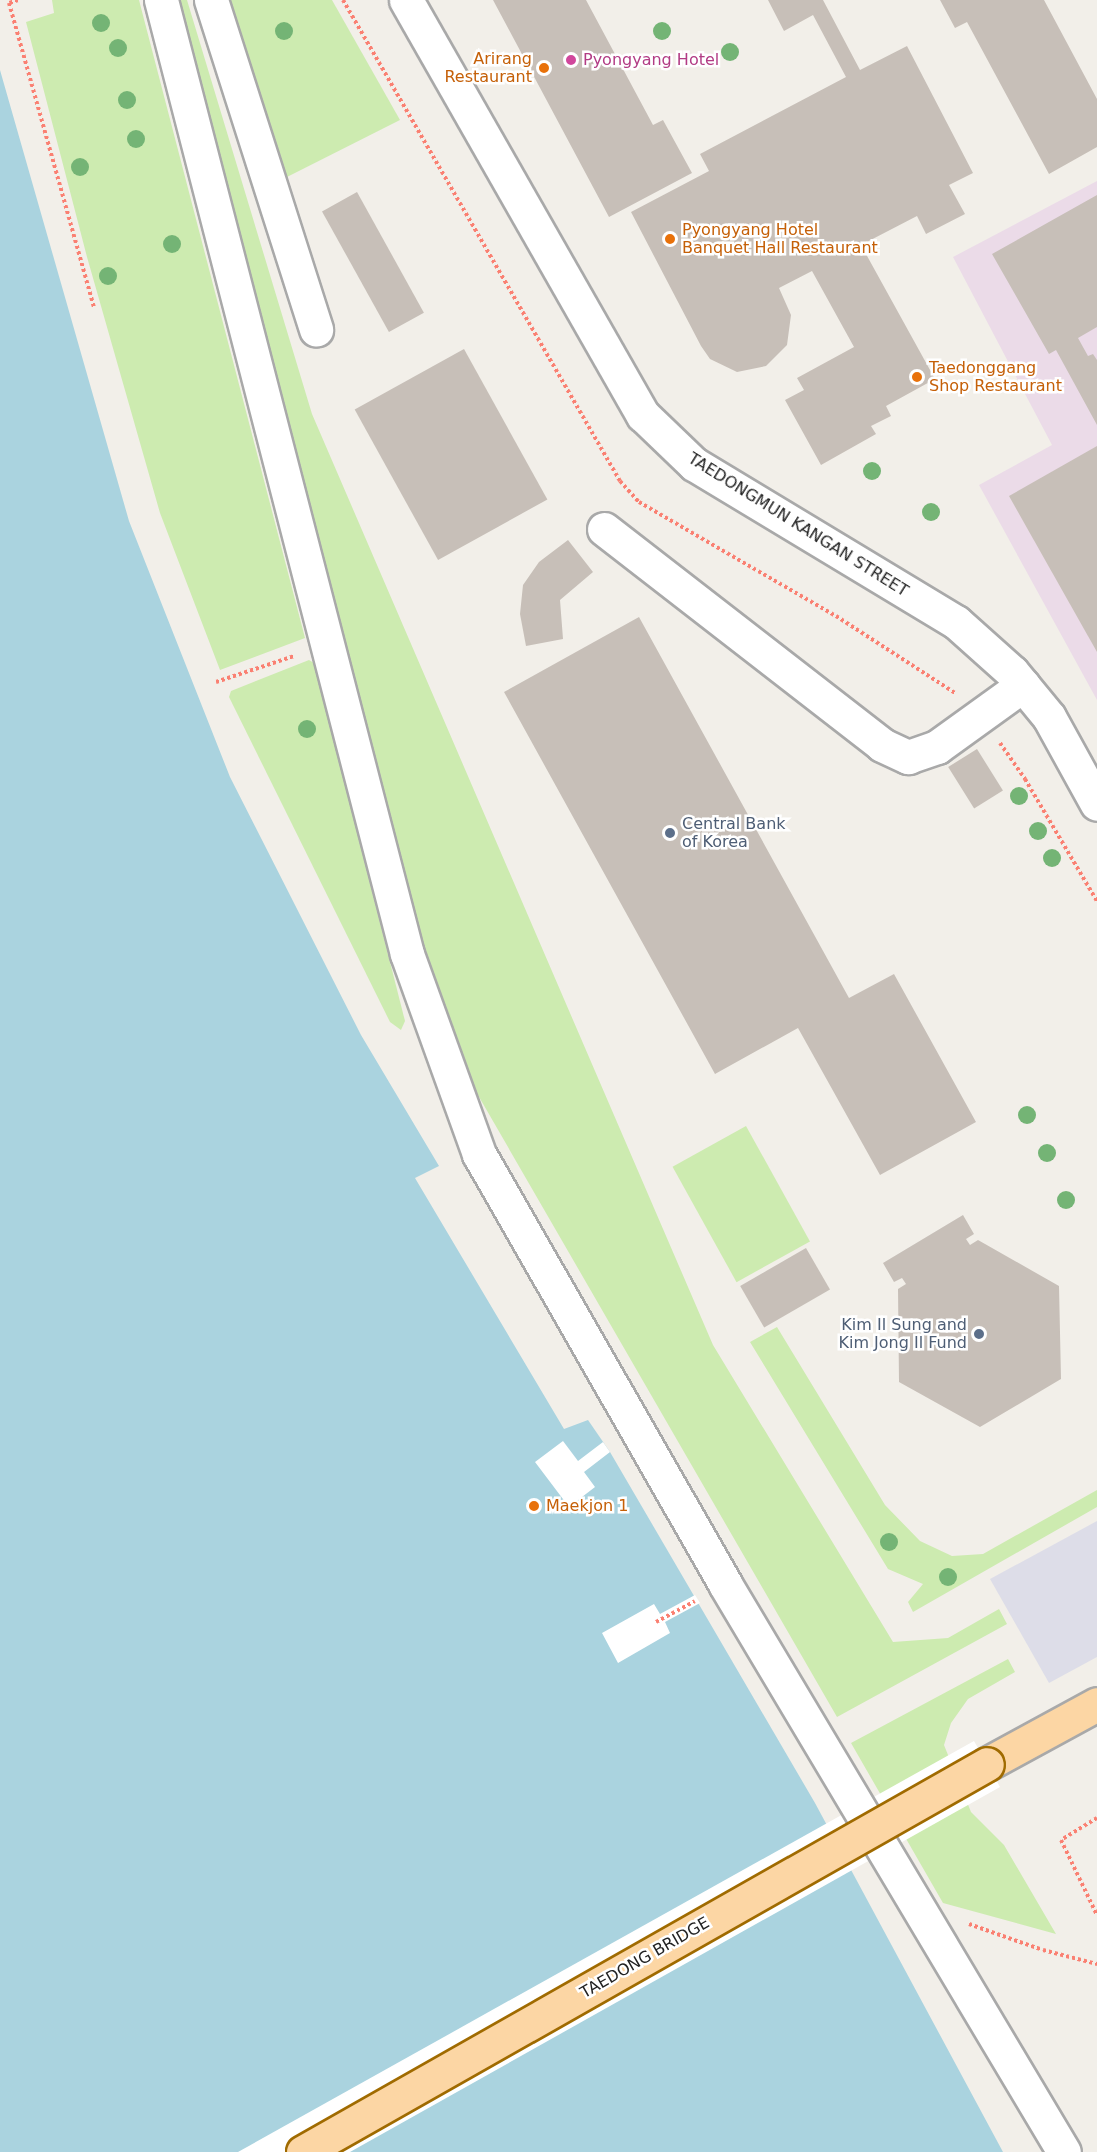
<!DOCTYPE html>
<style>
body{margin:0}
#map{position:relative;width:1097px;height:2152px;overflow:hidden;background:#f2efe9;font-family:"DejaVu Sans",sans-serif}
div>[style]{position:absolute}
.industrial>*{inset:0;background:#ebdbe8}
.grass>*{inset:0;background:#cdebb0;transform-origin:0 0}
.plaza>*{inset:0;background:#dddde8}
.water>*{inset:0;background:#aad3df}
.pier>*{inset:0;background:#fff}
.building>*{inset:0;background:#c7bfb8;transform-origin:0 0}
.path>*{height:4px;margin-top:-2px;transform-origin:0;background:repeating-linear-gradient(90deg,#fa8072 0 3px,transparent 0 6px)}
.roads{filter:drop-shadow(2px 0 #a9a9a9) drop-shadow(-2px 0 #a9a9a9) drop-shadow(0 2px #a9a9a9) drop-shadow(0 -2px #a9a9a9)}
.minor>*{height:33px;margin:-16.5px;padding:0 16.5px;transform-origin:16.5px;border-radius:16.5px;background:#fff}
.major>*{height:33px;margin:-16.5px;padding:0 16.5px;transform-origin:16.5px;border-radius:16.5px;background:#fcd6a4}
.bridges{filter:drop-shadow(2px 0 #a06b00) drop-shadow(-2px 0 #a06b00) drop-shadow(0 2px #a06b00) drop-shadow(0 -2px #a06b00)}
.major-bridge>*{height:33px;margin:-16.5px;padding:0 16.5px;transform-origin:16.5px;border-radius:16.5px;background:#fcd6a4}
.trees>*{width:18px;height:18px;margin:-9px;border-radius:50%;background:#74b475}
.dots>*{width:16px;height:16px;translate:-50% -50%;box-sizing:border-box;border:3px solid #fff;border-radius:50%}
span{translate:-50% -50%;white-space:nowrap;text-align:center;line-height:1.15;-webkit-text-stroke:5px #fff;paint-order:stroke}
.food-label{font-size:16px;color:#c56008}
.right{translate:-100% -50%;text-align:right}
.left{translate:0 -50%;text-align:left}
.hotel-label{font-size:16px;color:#b23c85}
.street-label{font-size:16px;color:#222}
.service-label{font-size:16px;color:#4e5e75}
</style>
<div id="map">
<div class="industrial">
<i style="clip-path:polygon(1097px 181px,1097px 700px,979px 485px,1052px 445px,953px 257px)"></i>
</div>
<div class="grass">
<i style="clip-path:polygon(52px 0,139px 0,305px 638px,220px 670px,160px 513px,87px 257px,26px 22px,54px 13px)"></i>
<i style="clip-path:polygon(180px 0,187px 0,312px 414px,713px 1345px,893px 1642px,948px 1638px,999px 1609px,1007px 1624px,837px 1717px,460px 1064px,420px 942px)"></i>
<i style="clip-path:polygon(222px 0,332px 0,400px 120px,285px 178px)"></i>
<i style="clip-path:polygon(309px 660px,314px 663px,405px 1021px,401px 1030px,390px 1022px,229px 697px,231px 691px)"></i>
<i style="left:746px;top:1126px;width:132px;height:84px;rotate:61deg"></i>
<i style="clip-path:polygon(777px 1327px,885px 1505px,920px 1541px,952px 1556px,983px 1554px,1097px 1490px,1097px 1507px,913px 1612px,908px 1602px,923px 1584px,888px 1569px,750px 1342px)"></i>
<i style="clip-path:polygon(1008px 1659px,1015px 1672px,968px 1699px,951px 1723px,944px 1745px,971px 1812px,1004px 1845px,1056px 1934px,943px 1903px,851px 1743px)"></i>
</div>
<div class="plaza">
<i style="clip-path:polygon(1097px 1521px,1097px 1657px,1049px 1683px,990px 1579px)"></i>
</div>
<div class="water">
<i style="clip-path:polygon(0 70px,129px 521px,230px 777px,361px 1035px,439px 1166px,415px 1178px,564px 1429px,588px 1420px,610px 1452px,815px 1803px,1003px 2152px,0 2152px)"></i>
</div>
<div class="pier">
<i style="clip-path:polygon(563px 1441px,578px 1461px,603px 1442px,610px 1452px,584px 1472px,595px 1487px,569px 1507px,535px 1462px)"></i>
<i style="clip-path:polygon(695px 1595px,700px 1603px,665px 1622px,670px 1633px,618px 1663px,602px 1633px,654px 1604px,660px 1614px)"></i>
<i style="clip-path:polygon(974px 1741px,1000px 1787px,350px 2152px,238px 2152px)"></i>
</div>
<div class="building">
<i style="clip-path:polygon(493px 0,586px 0,653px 125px,663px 120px,692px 173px,609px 217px)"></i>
<i style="clip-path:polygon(768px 0,823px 0,860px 70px,907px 46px,973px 173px,949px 185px,965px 214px,926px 234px,917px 216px,861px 245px,935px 379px,886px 406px,891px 416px,871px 426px,876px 434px,821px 465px,785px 400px,804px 390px,797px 378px,854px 347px,812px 271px,779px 288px,791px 315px,787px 345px,766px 366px,737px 372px,710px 359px,701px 346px,631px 212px,709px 171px,700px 154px,846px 77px,813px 15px,784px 31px)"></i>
<i style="clip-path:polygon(940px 0,1044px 0,1097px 99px,1097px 147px,1049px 174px,967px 22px,955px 28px)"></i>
<i style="left:357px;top:192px;width:138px;height:40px;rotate:61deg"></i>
<i style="clip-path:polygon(1097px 195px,1097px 327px,1078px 338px,1088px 356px,1093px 354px,1097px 360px,1097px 425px,1056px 350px,1049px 354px,992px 254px)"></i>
<i style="left:464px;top:349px;width:172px;height:125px;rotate:61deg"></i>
<i style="clip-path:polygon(1097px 446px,1097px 652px,1009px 496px)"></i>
<i style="clip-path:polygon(568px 540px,593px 572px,560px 600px,563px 639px,526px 646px,520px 614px,523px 585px,539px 562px)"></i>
<i style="clip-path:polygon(639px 617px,849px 998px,894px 974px,976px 1122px,880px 1175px,798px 1028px,715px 1074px,504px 692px)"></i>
<i style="left:977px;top:749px;width:49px;height:34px;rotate:58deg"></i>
<i style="clip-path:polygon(963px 1215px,974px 1234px,966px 1239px,970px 1245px,978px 1240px,1059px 1286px,1061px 1379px,980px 1427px,899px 1382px,898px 1289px,906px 1284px,902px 1278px,894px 1282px,883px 1263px)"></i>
<i style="left:806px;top:1248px;width:48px;height:76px;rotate:60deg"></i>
</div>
<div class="path">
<i style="left:18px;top:0;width:9px;rotate:162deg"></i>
<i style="left:9px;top:3px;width:316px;rotate:74.4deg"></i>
<i style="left:343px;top:0;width:555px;rotate:60.06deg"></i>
<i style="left:620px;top:481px;width:28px;rotate:48deg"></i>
<i style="left:639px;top:502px;width:228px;rotate:30.1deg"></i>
<i style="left:836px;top:616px;width:142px;rotate:32.9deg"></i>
<i style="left:216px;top:682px;width:82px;rotate:-18.4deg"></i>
<i style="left:1000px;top:743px;width:44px;rotate:55.2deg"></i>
<i style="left:1025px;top:779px;width:142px;rotate:59.5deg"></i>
<i style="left:656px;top:1622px;width:44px;rotate:-28.3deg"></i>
<i style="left:1097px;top:1818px;width:42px;rotate:148.6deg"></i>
<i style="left:1061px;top:1840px;width:83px;rotate:64.4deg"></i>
<i style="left:969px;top:1924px;width:78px;rotate:19.4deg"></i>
<i style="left:1043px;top:1950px;width:56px;rotate:14.5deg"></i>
</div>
<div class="roads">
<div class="minor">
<i style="left:161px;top:0;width:985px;rotate:75.54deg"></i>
<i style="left:407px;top:954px;width:213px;rotate:70.2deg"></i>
<i style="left:479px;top:1154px;width:495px;rotate:60.2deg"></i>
<i style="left:725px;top:1584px;width:661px;rotate:59.17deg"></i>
<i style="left:211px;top:0;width:346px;rotate:72.3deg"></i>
<i style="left:406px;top:0;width:478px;rotate:60.3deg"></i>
<i style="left:643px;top:415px;width:71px;rotate:43.9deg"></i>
<i style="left:694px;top:464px;width:306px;rotate:31.1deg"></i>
<i style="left:956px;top:622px;width:75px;rotate:41.8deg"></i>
<i style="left:1012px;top:672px;width:58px;rotate:50.6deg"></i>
<i style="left:1049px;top:717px;width:99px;rotate:61.1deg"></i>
<i style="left:604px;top:529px;width:352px;rotate:37.8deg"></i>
<i style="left:882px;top:745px;width:29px;rotate:25deg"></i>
<i style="left:908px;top:757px;width:31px;rotate:-19deg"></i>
<i style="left:937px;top:747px;width:106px;rotate:-35.8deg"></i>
</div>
<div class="major">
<i style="left:987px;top:1764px;width:125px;rotate:-28.6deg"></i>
</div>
</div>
<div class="bridges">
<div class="major-bridge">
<i style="left:303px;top:2152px;width:786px;rotate:-29.56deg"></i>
</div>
</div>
<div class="trees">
<i style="left:101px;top:23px"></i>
<i style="left:284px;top:31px"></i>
<i style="left:662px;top:31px"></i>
<i style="left:118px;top:48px"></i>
<i style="left:730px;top:52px"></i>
<i style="left:127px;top:100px"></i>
<i style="left:136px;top:139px"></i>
<i style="left:80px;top:167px"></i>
<i style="left:172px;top:244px"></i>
<i style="left:108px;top:276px"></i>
<i style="left:872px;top:471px"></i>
<i style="left:931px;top:512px"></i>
<i style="left:307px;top:729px"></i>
<i style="left:1019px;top:796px"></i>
<i style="left:1038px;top:831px"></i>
<i style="left:1052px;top:858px"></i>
<i style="left:1027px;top:1115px"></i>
<i style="left:1047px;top:1153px"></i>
<i style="left:1066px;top:1200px"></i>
<i style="left:889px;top:1542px"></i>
<i style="left:948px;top:1577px"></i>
</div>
<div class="dots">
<i style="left:571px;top:60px;background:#d1479c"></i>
<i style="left:544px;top:68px;background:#e8710a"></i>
<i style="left:670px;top:239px;background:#e8710a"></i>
<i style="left:917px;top:377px;background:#e8710a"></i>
<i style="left:670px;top:833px;background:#5c6f8a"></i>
<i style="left:979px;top:1334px;background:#5c6f8a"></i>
<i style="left:534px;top:1506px;background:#e8710a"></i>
</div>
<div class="food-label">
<span class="right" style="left:532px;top:68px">Arirang<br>Restaurant</span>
<span class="left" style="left:682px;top:239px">Pyongyang Hotel<br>Banquet Hall Restaurant</span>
<span class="left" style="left:929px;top:377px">Taedonggang<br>Shop Restaurant</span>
<span class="left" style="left:546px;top:1506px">Maekjon 1</span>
</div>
<div class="hotel-label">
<span class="left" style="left:583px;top:60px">Pyongyang Hotel</span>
</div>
<div class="street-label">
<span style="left:798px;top:525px;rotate:32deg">TAEDONGMUN KANGAN STREET</span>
<span style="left:645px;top:1958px;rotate:-30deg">TAEDONG BRIDGE</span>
</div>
<div class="service-label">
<span class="left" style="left:682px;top:833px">Central Bank<br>of Korea</span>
<span class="right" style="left:967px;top:1334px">Kim Il Sung and<br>Kim Jong Il Fund</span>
</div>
</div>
